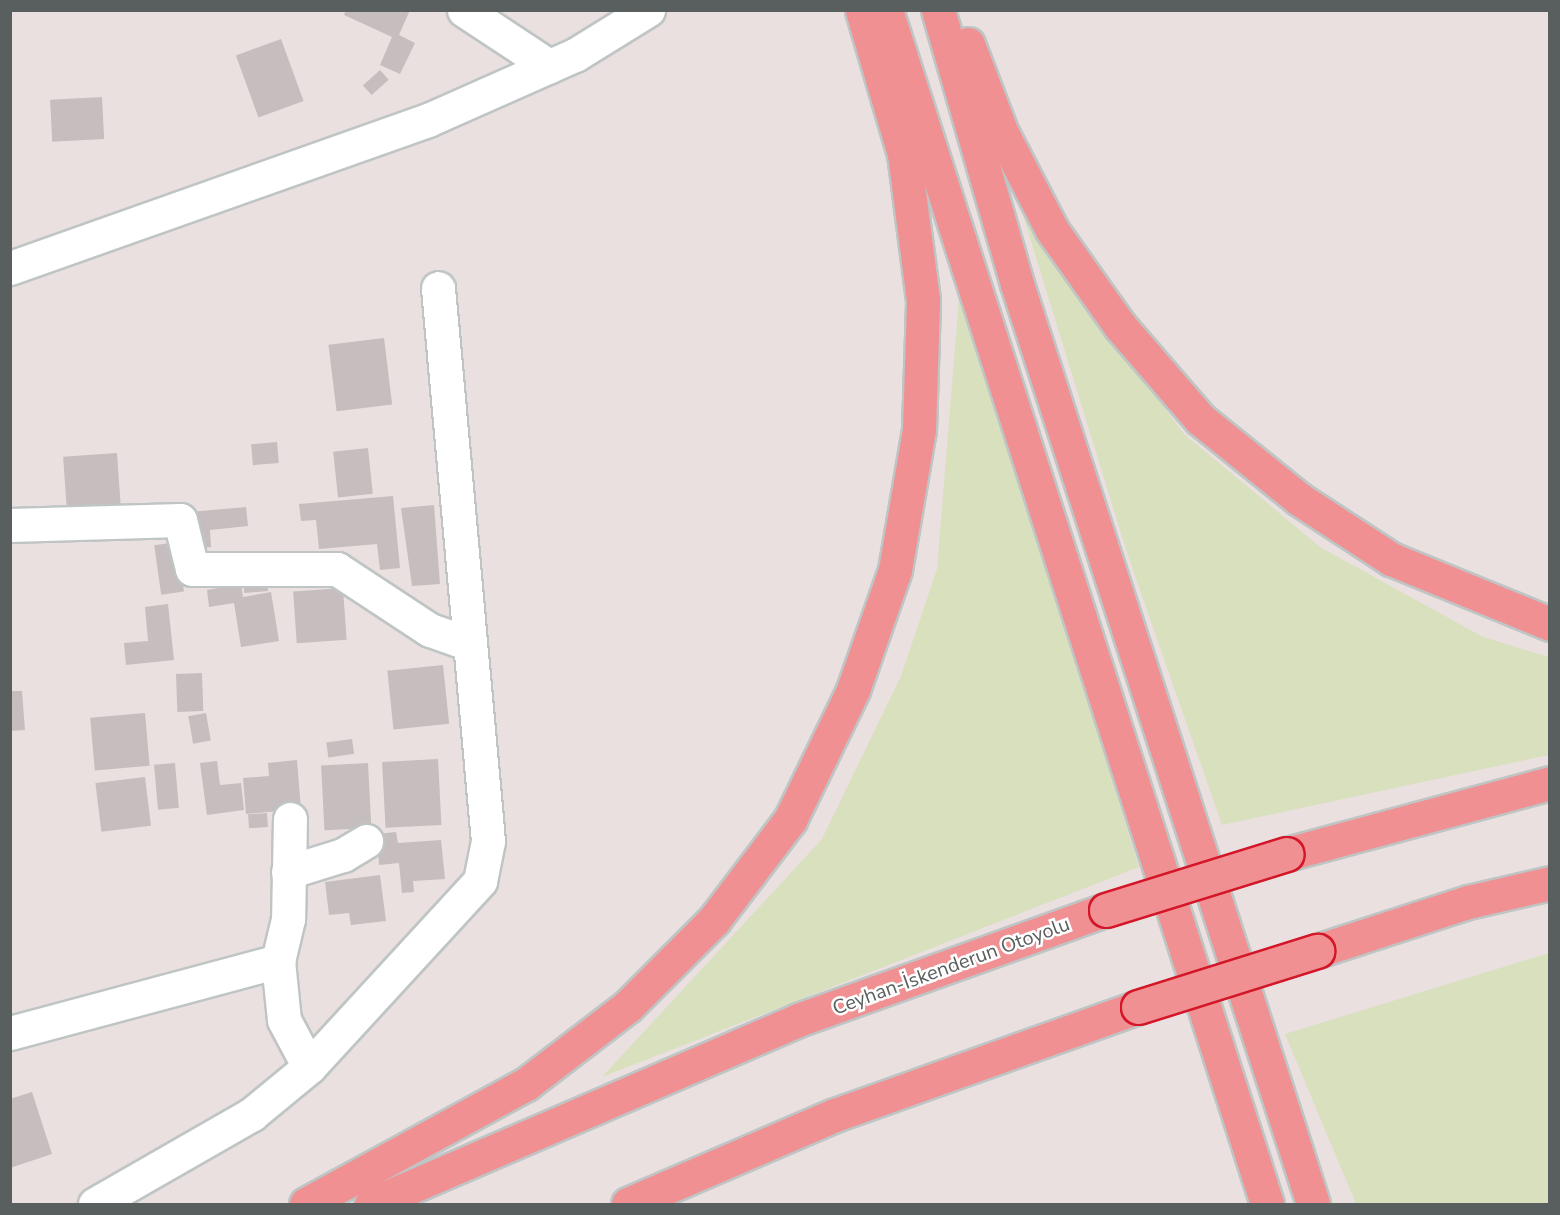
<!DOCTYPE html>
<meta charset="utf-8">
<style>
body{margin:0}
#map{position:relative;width:1560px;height:1215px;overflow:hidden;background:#eae0e0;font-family:"Nunito Sans",sans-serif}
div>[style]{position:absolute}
.green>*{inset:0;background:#d8e0be}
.building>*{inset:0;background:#c6bdbe;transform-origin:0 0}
.roads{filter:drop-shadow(2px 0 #bfc5c4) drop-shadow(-2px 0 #bfc5c4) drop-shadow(0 2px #bfc5c4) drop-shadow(0 -2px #bfc5c4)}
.minor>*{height:33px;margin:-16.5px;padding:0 16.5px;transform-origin:16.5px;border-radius:16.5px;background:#fff}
.tertiary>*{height:33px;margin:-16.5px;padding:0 16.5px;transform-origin:16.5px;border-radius:16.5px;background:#fff}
.motorway>*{height:33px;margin:-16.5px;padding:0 16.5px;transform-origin:16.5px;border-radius:16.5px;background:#f19093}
.bridges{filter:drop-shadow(2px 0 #d31728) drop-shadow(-2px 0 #d31728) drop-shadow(0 2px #d31728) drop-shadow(0 -2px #d31728)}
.motorway-bridge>*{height:33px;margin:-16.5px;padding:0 16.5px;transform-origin:16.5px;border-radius:16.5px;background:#f19093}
span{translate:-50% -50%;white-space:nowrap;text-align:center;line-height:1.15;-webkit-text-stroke:5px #fff;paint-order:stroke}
.street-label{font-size:20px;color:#595f5e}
.frame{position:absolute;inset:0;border:12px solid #595f5e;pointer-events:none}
</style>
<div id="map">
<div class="green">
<i style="clip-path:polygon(1023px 215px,1184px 434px,1320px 547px,1483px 637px,1549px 657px,1549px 755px,1222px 825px,1128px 556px)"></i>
<i style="clip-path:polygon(960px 286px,1139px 867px,602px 1077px,822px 839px,901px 676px,937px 569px)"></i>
<i style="clip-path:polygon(1549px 953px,1549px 1204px,1356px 1204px,1285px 1034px)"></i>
</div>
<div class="building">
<i style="clip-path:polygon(346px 10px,410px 10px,399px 35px,415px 43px,400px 74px,380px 65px,392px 37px,344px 15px)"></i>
<i style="left:281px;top:39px;width:66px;height:48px;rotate:70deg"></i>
<i style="left:380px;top:70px;width:13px;height:23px;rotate:48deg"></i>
<i style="left:102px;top:97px;width:42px;height:52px;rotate:87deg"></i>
<i style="left:384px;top:338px;width:67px;height:56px;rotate:83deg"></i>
<i style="left:277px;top:442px;width:21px;height:26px;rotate:85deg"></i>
<i style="left:368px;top:448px;width:46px;height:35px;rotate:84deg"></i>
<i style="left:117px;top:453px;width:56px;height:54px;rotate:86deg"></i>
<i style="clip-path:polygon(393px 496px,400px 568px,380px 570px,377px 544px,319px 549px,316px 520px,301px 521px,299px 504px)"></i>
<i style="clip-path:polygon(434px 505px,440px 584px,412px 586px,401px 508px)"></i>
<i style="clip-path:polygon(246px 507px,248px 526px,210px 530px,211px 547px,194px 549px,190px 512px)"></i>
<i style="left:177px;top:542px;width:50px;height:23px;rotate:82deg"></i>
<i style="left:267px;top:579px;width:12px;height:24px;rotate:85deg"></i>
<i style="clip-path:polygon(241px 584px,243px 597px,271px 592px,279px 641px,241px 647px,234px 603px,209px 607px,207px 590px)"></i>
<i style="left:343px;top:588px;width:52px;height:50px;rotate:86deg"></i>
<i style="clip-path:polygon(168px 604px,174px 660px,126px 665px,124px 643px,148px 641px,145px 607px)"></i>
<i style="left:443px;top:665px;width:59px;height:56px;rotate:84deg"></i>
<i style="left:202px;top:673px;width:38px;height:26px;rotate:88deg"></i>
<i style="clip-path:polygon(10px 691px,22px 691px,25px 730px,10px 731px)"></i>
<i style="left:145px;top:713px;width:53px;height:55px;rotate:85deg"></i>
<i style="left:206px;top:713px;width:28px;height:18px;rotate:80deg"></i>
<i style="left:352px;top:739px;width:15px;height:26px;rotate:82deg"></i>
<i style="left:438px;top:759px;width:66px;height:56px;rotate:87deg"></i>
<i style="clip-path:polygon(297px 760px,301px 809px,246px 814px,243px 778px,269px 776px,268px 763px)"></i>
<i style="clip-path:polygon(217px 761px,220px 785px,241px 783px,244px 810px,207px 815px,200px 763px)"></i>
<i style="left:175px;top:763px;width:45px;height:21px;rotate:85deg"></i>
<i style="left:368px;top:763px;width:65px;height:47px;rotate:87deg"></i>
<i style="left:145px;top:777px;width:49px;height:50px;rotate:83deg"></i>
<i style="left:267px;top:813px;width:14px;height:19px;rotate:86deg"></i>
<i style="clip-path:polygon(396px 832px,398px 843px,441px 840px,445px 879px,413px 881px,414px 892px,402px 893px,399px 863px,379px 865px,377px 834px)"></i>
<i style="clip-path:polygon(380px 875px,386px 921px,351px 925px,349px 913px,329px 915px,325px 882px)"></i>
<i style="clip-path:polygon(32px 1092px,52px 1154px,10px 1168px,10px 1099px)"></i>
</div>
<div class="roads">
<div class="minor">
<i style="left:464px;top:10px;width:102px;rotate:33.4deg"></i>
<i style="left:10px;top:525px;width:170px;rotate:-1.7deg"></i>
<i style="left:180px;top:520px;width:50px;rotate:76.2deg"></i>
<i style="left:192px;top:569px;width:145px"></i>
<i style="left:337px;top:569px;width:111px;rotate:33.3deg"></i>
<i style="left:430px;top:630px;width:42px;rotate:19.3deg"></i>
<i style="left:290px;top:819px;width:100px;rotate:91.1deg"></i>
<i style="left:288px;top:919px;width:43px;rotate:103.4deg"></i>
<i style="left:278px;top:961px;width:59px;rotate:84.2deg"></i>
<i style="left:284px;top:1020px;width:53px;rotate:62deg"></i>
<i style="left:288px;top:872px;width:58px;rotate:-17.2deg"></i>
<i style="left:343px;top:855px;width:27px;rotate:-31deg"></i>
<i style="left:10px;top:1033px;width:278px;rotate:-15deg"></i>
<i style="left:95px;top:1204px;width:181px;rotate:-29.8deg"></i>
<i style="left:252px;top:1114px;width:74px;rotate:-39.5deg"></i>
<i style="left:309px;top:1067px;width:253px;rotate:-47.4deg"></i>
<i style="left:480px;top:881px;width:41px;rotate:-78.7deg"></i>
<i style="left:488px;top:841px;width:555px;rotate:-95.17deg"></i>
</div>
<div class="tertiary">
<i style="left:10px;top:268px;width:443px;rotate:-19.5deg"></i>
<i style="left:428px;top:120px;width:161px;rotate:-23.9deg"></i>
<i style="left:575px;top:55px;width:86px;rotate:-31.7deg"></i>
</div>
<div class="motorway">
<i style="left:886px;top:10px;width:1253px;rotate:72.3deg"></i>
<i style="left:938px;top:10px;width:285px;rotate:73.9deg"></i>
<i style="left:1017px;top:284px;width:966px;rotate:72.16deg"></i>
<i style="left:968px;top:44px;width:93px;rotate:69.2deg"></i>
<i style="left:1001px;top:131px;width:111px;rotate:62.7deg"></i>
<i style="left:1052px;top:230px;width:118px;rotate:54.7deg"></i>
<i style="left:1120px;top:326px;width:123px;rotate:49.3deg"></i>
<i style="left:1200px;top:419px;width:127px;rotate:38.9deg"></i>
<i style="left:1299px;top:499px;width:110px;rotate:33.1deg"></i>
<i style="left:1391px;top:559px;width:172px;rotate:22.2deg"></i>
<i style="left:1287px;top:854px;width:272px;rotate:-15.1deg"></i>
<i style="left:1317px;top:951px;width:159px;rotate:-18deg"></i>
<i style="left:1468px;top:902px;width:84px;rotate:-13deg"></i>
<i style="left:306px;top:1204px;width:251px;rotate:-28.6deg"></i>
<i style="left:526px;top:1084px;width:128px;rotate:-37.4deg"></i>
<i style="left:628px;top:1006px;width:122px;rotate:-45deg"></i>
<i style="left:714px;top:920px;width:126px;rotate:-52.8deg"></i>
<i style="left:790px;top:820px;width:144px;rotate:-64.1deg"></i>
<i style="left:853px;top:690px;width:127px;rotate:-70.7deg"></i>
<i style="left:895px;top:570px;width:142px;rotate:-80.3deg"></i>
<i style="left:919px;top:430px;width:130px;rotate:-88.2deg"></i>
<i style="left:923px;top:300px;width:147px;rotate:-97.4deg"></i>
<i style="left:904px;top:154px;width:150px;rotate:-106.3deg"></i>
<i style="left:371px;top:1204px;width:465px;rotate:-23.3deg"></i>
<i style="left:798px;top:1020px;width:327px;rotate:-19.7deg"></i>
<i style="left:628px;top:1204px;width:225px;rotate:-23.3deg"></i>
<i style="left:835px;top:1115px;width:322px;rotate:-19.6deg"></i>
</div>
</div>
<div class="bridges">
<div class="motorway-bridge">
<i style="left:1106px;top:910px;width:189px;rotate:-17.2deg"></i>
<i style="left:1138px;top:1007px;width:188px;rotate:-17.4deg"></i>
</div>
</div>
<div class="street-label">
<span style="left:951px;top:966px;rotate:-20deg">Ceyhan-İskenderun Otoyolu</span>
</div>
<div class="frame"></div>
</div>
